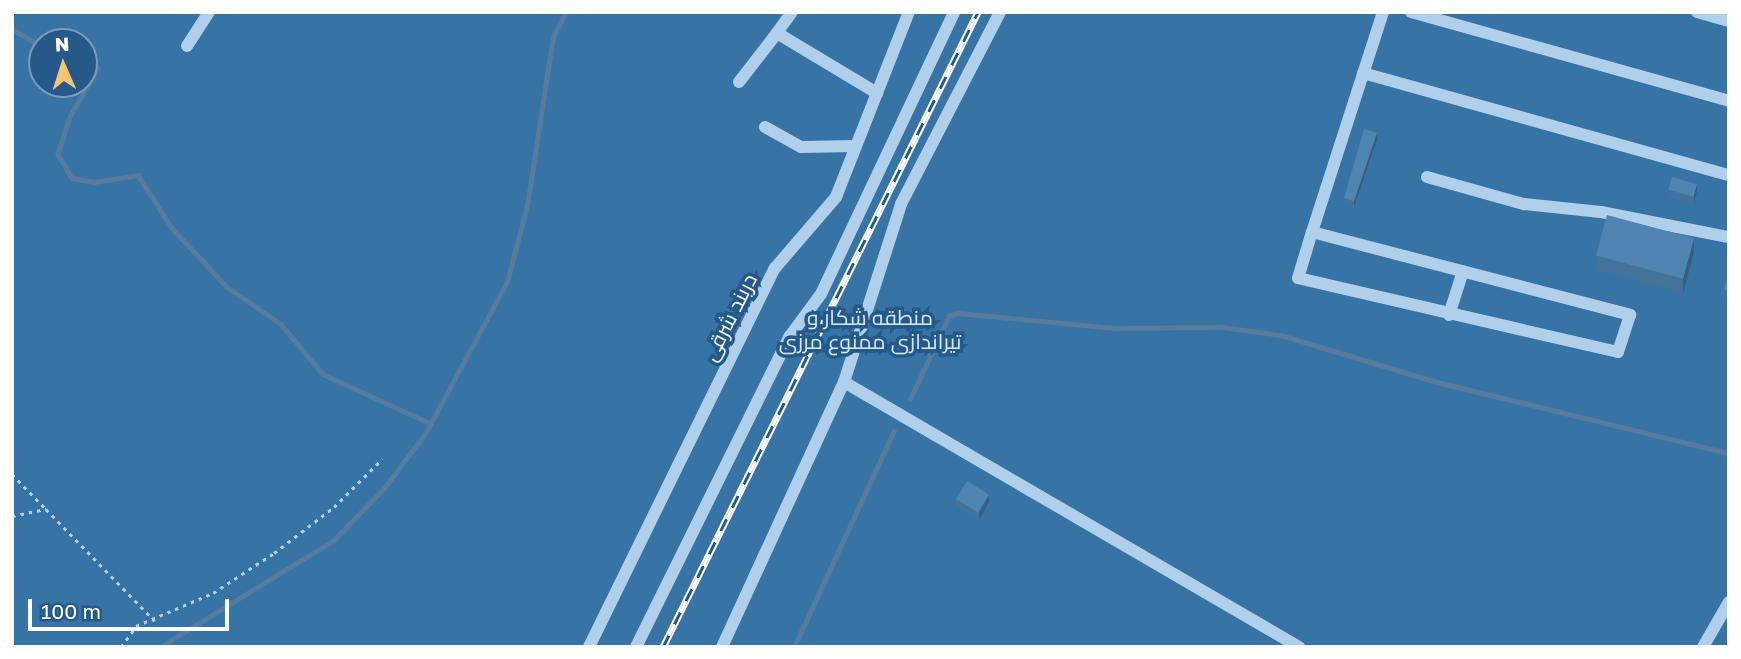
<!DOCTYPE html>
<meta charset="utf-8">
<style>
body{margin:0}
#map{position:relative;width:1741px;height:659px;overflow:hidden;background:#245989;font-family:"Golos Text",Cairo,sans-serif}
div>[style]{position:absolute}
.green>*{inset:0;background:#3873a5}
.stream>*{height:4.5px;margin:-2.25px;padding:0 2.25px;transform-origin:2.25px;border-radius:2.25px;background:#567b9c}
.path>*{height:2.5px;margin-top:-1.25px;transform-origin:0;background:repeating-linear-gradient(90deg,#b0cfea 0 3.5px,transparent 0 8.5px)}
.minor>*{height:12px;margin:-6px;padding:0 6px;transform-origin:6px;border-radius:6px;background:#b0cfea}
.rail>*{height:7px;margin-top:-3.5px;transform-origin:0;background:repeating-linear-gradient(90deg,#245989 0 13px,#fff 0 26px);box-sizing:border-box;border-block:2px solid #fff}
.wall>*{inset:0;background:#457299}
.shaded-wall>*{inset:0;background:#385d7d}
.building>*{inset:0;background:#5085b2;transform-origin:0 0}
span{translate:-50% -50%;white-space:nowrap;text-align:center;line-height:1.15;-webkit-text-stroke:7px #245989;paint-order:stroke}
.street-label{font-size:21px;color:#fff}
.park-label{font-size:21px;color:#d4e7f7}
.frame{position:absolute;inset:0;border:14px solid #fff;pointer-events:none}
.north{position:absolute;left:28px;top:28px;width:70px;height:70px;box-sizing:border-box;background:#245989;border:2px solid #7c9bb8;border-radius:50%;rotate:357deg;font-size:19px;font-weight:700;line-height:28px;text-align:center;color:#fff}
.north::after{content:'';display:block;margin:auto;width:24px;height:32px;background:#f4c473;clip-path:polygon(50% 0,100% 100%,50% 72%,0 100%)}
.scale{position:absolute;left:28px;top:599px;width:201px;height:32px;box-sizing:border-box;border:4px solid #fff;border-top:0;padding-left:9px;font-size:21px;line-height:24px;white-space:nowrap;color:#fff;-webkit-text-stroke:5px #245989;paint-order:stroke}
</style>
<div id="map">
<div class="green">
<i style="clip-path:polygon(evenodd,12px 12px,1729px 12px,1729px 647px,12px 647px,12px 12px,42px 42px,84px 42px,84px 84px,42px 84px,42px 42px)"></i>
</div>
<div class="stream">
<i style="left:12px;top:29px;width:34px;rotate:30deg"></i>
<i style="left:84px;top:53px;width:21px;rotate:47deg"></i>
<i style="left:98px;top:68px;width:56px;rotate:119.7deg"></i>
<i style="left:70px;top:117px;width:39px;rotate:108deg"></i>
<i style="left:58px;top:154px;width:28px;rotate:60deg"></i>
<i style="left:72px;top:178px;width:22px;rotate:10deg"></i>
<i style="left:94px;top:182px;width:45px;rotate:-9deg"></i>
<i style="left:138px;top:175px;width:63px;rotate:57.3deg"></i>
<i style="left:172px;top:228px;width:81px;rotate:47deg"></i>
<i style="left:227px;top:287px;width:65px;rotate:34.4deg"></i>
<i style="left:281px;top:324px;width:65px;rotate:50deg"></i>
<i style="left:323px;top:374px;width:119px;rotate:24.8deg"></i>
<i style="left:910px;top:399px;width:92px;rotate:-64.8deg"></i>
<i style="left:949px;top:316px;width:9px;rotate:-18deg"></i>
<i style="left:958px;top:313px;width:157px;rotate:5.5deg"></i>
<i style="left:1114px;top:328px;width:108px;rotate:-0.5deg"></i>
<i style="left:1222px;top:327px;width:60px;rotate:7.7deg"></i>
<i style="left:1281px;top:335px;width:163px;rotate:16.8deg"></i>
<i style="left:1437px;top:382px;width:301px;rotate:13.7deg"></i>
<i style="left:160px;top:647px;width:204px;rotate:-31.6deg"></i>
<i style="left:334px;top:540px;width:72px;rotate:-46.1deg"></i>
<i style="left:384px;top:488px;width:68px;rotate:-52.8deg"></i>
<i style="left:425px;top:434px;width:173px;rotate:-61.7deg"></i>
<i style="left:507px;top:282px;width:79px;rotate:-75.3deg"></i>
<i style="left:527px;top:206px;width:171px;rotate:-81.3deg"></i>
<i style="left:553px;top:37px;width:28px;rotate:-63deg"></i>
<i style="left:794px;top:647px;width:238px;rotate:-65.2deg"></i>
</div>
<div class="path">
<i style="left:12px;top:474px;width:49px;rotate:45.8deg"></i>
<i style="left:12px;top:516px;width:35px;rotate:-12deg"></i>
<i style="left:46px;top:509px;width:156px;rotate:45.8deg"></i>
<i style="left:121px;top:647px;width:26px;rotate:-54deg"></i>
<i style="left:136px;top:626px;width:84px;rotate:-23.2deg"></i>
<i style="left:213px;top:593px;width:73px;rotate:-33.3deg"></i>
<i style="left:274px;top:553px;width:76px;rotate:-37.5deg"></i>
<i style="left:334px;top:507px;width:68px;rotate:-45deg"></i>
</div>
<div class="minor">
<i style="left:792px;top:12px;width:26px;rotate:126deg"></i>
<i style="left:777px;top:33px;width:117px;rotate:31deg"></i>
<i style="left:1411px;top:12px;width:330px;rotate:15.6deg"></i>
<i style="left:1697px;top:12px;width:33px;rotate:16deg"></i>
<i style="left:187px;top:46px;width:40px;rotate:-57.1deg"></i>
<i style="left:1363px;top:73px;width:380px;rotate:15.6deg"></i>
<i style="left:739px;top:82px;width:62px;rotate:-52.2deg"></i>
<i style="left:765px;top:127px;width:41px;rotate:29.1deg"></i>
<i style="left:801px;top:147px;width:55px;rotate:-1deg"></i>
<i style="left:1427px;top:177px;width:101px;rotate:15.6deg"></i>
<i style="left:1524px;top:204px;width:77px;rotate:5.9deg"></i>
<i style="left:1601px;top:212px;width:130px;rotate:11.1deg"></i>
<i style="left:1312px;top:232px;width:329px;rotate:14.6deg"></i>
<i style="left:1630px;top:315px;width:39px;rotate:108deg"></i>
<i style="left:1618px;top:352px;width:328px;rotate:-167deg"></i>
<i style="left:1298px;top:278px;width:48px;rotate:-73.1deg"></i>
<i style="left:1312px;top:232px;width:231px;rotate:-72.1deg"></i>
<i style="left:1449px;top:315px;width:46px;rotate:-72.3deg"></i>
<i style="left:844px;top:382px;width:187px;rotate:-72.2deg"></i>
<i style="left:901px;top:204px;width:216px;rotate:-62.7deg"></i>
<i style="left:589px;top:647px;width:422px;rotate:-63.9deg"></i>
<i style="left:775px;top:268px;width:94px;rotate:-49.3deg"></i>
<i style="left:836px;top:197px;width:199px;rotate:-68.5deg"></i>
<i style="left:636px;top:647px;width:347px;rotate:-63.7deg"></i>
<i style="left:790px;top:336px;width:52px;rotate:-53.6deg"></i>
<i style="left:821px;top:294px;width:312px;rotate:-64.7deg"></i>
<i style="left:722px;top:647px;width:292px;rotate:-65.3deg"></i>
<i style="left:844px;top:382px;width:527px;rotate:30.22deg"></i>
<i style="left:1703px;top:647px;width:52px;rotate:-60deg"></i>
</div>
<div class="rail">
<i style="left:663px;top:647px;width:709px;rotate:-63.62deg"></i>
</div>
<div class="wall">
<i style="clip-path:polygon(1377px 140px,1354px 207px,1344px 204px,1344px 198px)"></i>
<i style="clip-path:polygon(1669px 190px,1697px 191px,1694px 203px,1669px 197px)"></i>
<i style="clip-path:polygon(1694px 252px,1683px 293px,1597px 270px,1597px 256px)"></i>
<i style="clip-path:polygon(1729px 271px,1729px 304px,1724px 303px,1724px 289px)"></i>
<i style="clip-path:polygon(956px 499px,989px 502px,979px 520px,956px 506px)"></i>
</div>
<div class="shaded-wall">
<i style="clip-path:polygon(1377px 133px,1377px 140px,1354px 207px,1354px 201px)"></i>
<i style="clip-path:polygon(1697px 184px,1697px 191px,1694px 203px,1694px 196px)"></i>
<i style="clip-path:polygon(1694px 238px,1694px 252px,1683px 293px,1683px 279px)"></i>
<i style="clip-path:polygon(989px 495px,989px 502px,979px 520px,979px 513px)"></i>
</div>
<div class="building">
<i style="clip-path:polygon(1364px 129px,1377px 133px,1354px 201px,1344px 198px)"></i>
<i style="left:1672px;top:177px;width:26px;height:13px;rotate:16deg"></i>
<i style="left:1607px;top:215px;width:90px;height:42px;rotate:15deg"></i>
<i style="clip-path:polygon(1729px 271px,1729px 291px,1724px 289px)"></i>
<i style="left:967px;top:481px;width:26px;height:21px;rotate:32deg"></i>
</div>
<div class="street-label">
<span style="left:729px;top:317px;rotate:-63deg">دربند شرقی</span>
</div>
<div class="park-label">
<span style="left:870px;top:329px">منطقه شکار و<br>تیراندازی ممنوع مرزی</span>
</div>
<div class="frame"></div>
<div class="north">N</div>
<div class="scale">100 m</div>
</div>
